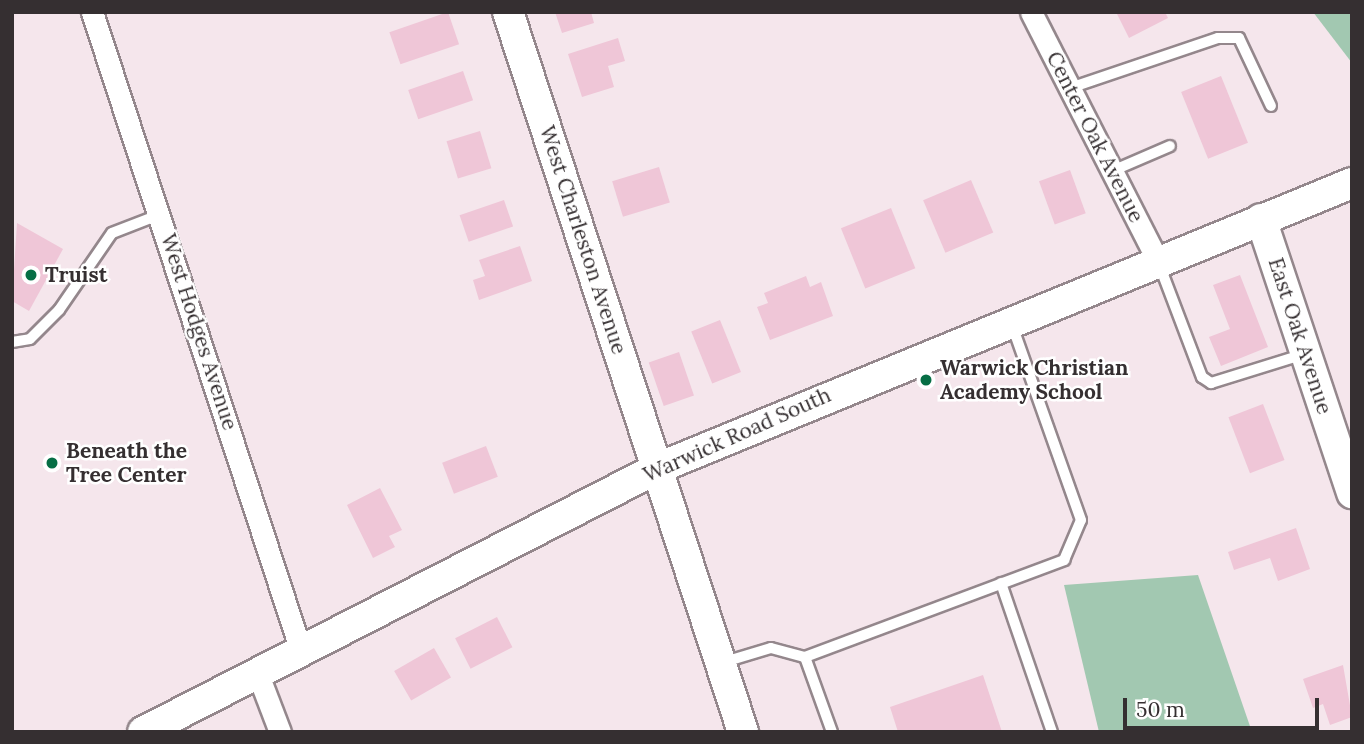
<!DOCTYPE html>
<style>
body{margin:0}
#map{position:relative;width:1364px;height:744px;overflow:hidden;background:#f5e6ec;font-family:Lora,serif}
div>[style]{position:absolute}
.forest>*{inset:0;background:#a2c8b1}
.building>*{inset:0;background:#efc6d7;transform-origin:0 0}
.roads{filter:drop-shadow(2px 0 #94878c) drop-shadow(-2px 0 #94878c) drop-shadow(0 2px #94878c) drop-shadow(0 -2px #94878c)}
.lane>*{height:10px;margin:-5px;padding:0 5px;transform-origin:5px;border-radius:5px;background:#fff}
.street>*{height:21px;margin:-10.5px;padding:0 10.5px;transform-origin:10.5px;border-radius:10.5px;background:#fff}
.secondary>*{height:30px;margin:-15px;padding:0 15px;transform-origin:15px;border-radius:15px;background:#fff}
.dots>*{width:19px;height:19px;translate:-50% -50%;box-sizing:border-box;border:4px solid #fff;border-radius:50%}
span{translate:-50% -50%;white-space:nowrap;text-align:center;line-height:1.15;-webkit-text-stroke:5px #fff;paint-order:stroke}
.street-label{font-size:21px;color:#352f31}
.poi-label{font-size:21px;color:#352f31;font-weight:700}
.left{translate:0 -50%;text-align:left}
.frame{position:absolute;inset:0;border:14px solid #352f31;pointer-events:none}
.scale{position:absolute;left:1123px;top:698px;width:196px;height:32px;box-sizing:border-box;border:4px solid #352f31;border-top:0;padding-left:9px;font-size:21px;line-height:24px;white-space:nowrap;color:#352f31;-webkit-text-stroke:5px #fff;paint-order:stroke}
</style>
<div id="map">
<div class="forest">
<i style="clip-path:polygon(1313px 12px,1352px 12px,1352px 63px)"></i>
<i style="clip-path:polygon(1198px 575px,1252px 732px,1099px 732px,1064px 585px)"></i>
</div>
<div class="building">
<i style="left:448px;top:12px;width:34px;height:62px;rotate:71deg"></i>
<i style="clip-path:polygon(555px 12px,591px 12px,594px 23px,562px 33px)"></i>
<i style="clip-path:polygon(1116px 12px,1165px 12px,1168px 18px,1129px 38px)"></i>
<i style="clip-path:polygon(618px 38px,625px 61px,608px 66px,614px 87px,582px 97px,568px 54px)"></i>
<i style="left:463px;top:71px;width:31px;height:58px;rotate:71deg"></i>
<i style="left:1221px;top:76px;width:72px;height:43px;rotate:68deg"></i>
<i style="left:480px;top:131px;width:39px;height:35px;rotate:73deg"></i>
<i style="left:659px;top:167px;width:37px;height:49px;rotate:73deg"></i>
<i style="left:1070px;top:170px;width:46px;height:33px;rotate:70deg"></i>
<i style="left:971px;top:180px;width:57px;height:52px;rotate:67deg"></i>
<i style="left:504px;top:200px;width:28px;height:47px;rotate:71deg"></i>
<i style="left:891px;top:208px;width:65px;height:54px;rotate:68deg"></i>
<i style="clip-path:polygon(17px 223px,63px 249px,29px 311px,12px 301px)"></i>
<i style="clip-path:polygon(520px 246px,532px 281px,479px 300px,473px 280px,485px 276px,479px 260px)"></i>
<i style="clip-path:polygon(1240px 275px,1268px 347px,1221px 366px,1209px 337px,1230px 329px,1213px 285px)"></i>
<i style="clip-path:polygon(806px 276px,810px 287px,821px 282px,833px 316px,770px 340px,757px 307px,768px 303px,764px 293px)"></i>
<i style="left:720px;top:320px;width:56px;height:31px;rotate:68deg"></i>
<i style="left:679px;top:352px;width:46px;height:32px;rotate:71deg"></i>
<i style="left:1263px;top:404px;width:60px;height:37px;rotate:69deg"></i>
<i style="left:486px;top:446px;width:33px;height:47px;rotate:69deg"></i>
<i style="clip-path:polygon(380px 488px,402px 530px,389px 536px,395px 547px,373px 558px,347px 505px)"></i>
<i style="clip-path:polygon(1296px 528px,1310px 569px,1278px 581px,1270px 558px,1234px 570px,1228px 552px)"></i>
<i style="left:497px;top:617px;width:34px;height:47px;rotate:63deg"></i>
<i style="left:434px;top:648px;width:34px;height:46px;rotate:60deg"></i>
<i style="clip-path:polygon(1343px 665px,1352px 717px,1330px 725px,1323px 704px,1313px 708px,1303px 679px)"></i>
<i style="clip-path:polygon(983px 675px,1002px 732px,898px 732px,890px 707px)"></i>
</div>
<div class="roads">
<div class="lane">
<i style="left:1070px;top:88px;width:156px;rotate:-18.7deg"></i>
<i style="left:1218px;top:38px;width:21px"></i>
<i style="left:1239px;top:38px;width:75px;rotate:64.8deg"></i>
<i style="left:1112px;top:171px;width:63px;rotate:-23.3deg"></i>
<i style="left:1159px;top:264px;width:121px;rotate:69.2deg"></i>
<i style="left:1202px;top:377px;width:11px;rotate:34deg"></i>
<i style="left:1211px;top:383px;width:97px;rotate:-17.3deg"></i>
<i style="left:12px;top:342px;width:18px;rotate:-9deg"></i>
<i style="left:30px;top:339px;width:41px;rotate:-45deg"></i>
<i style="left:59px;top:310px;width:93px;rotate:-55.5deg"></i>
<i style="left:112px;top:233px;width:53px;rotate:-21.2deg"></i>
<i style="left:1001px;top:583px;width:157px;rotate:71.1deg"></i>
<i style="left:805px;top:657px;width:80px;rotate:70.2deg"></i>
<i style="left:721px;top:663px;width:52px;rotate:-16.7deg"></i>
<i style="left:771px;top:648px;width:35px;rotate:15deg"></i>
<i style="left:805px;top:657px;width:277px;rotate:-20.5deg"></i>
<i style="left:1064px;top:560px;width:43px;rotate:-67deg"></i>
<i style="left:1081px;top:520px;width:207px;rotate:-109.5deg"></i>
</div>
<div class="street">
<i style="left:92px;top:12px;width:675px;rotate:71.89deg"></i>
<i style="left:1031px;top:12px;width:280px;rotate:63deg"></i>
<i style="left:259px;top:677px;width:59px;rotate:69.1deg"></i>
</div>
<div class="secondary">
<i style="left:508px;top:12px;width:757px;rotate:71.92deg"></i>
<i style="left:1261px;top:219px;width:289px;rotate:71.6deg"></i>
<i style="left:143px;top:732px;width:579px;rotate:-27.14deg"></i>
<i style="left:658px;top:468px;width:750px;rotate:-22.33deg"></i>
</div>
</div>
<div class="dots">
<i style="left:31px;top:275px;background:#066e45"></i>
<i style="left:926px;top:380px;background:#066e45"></i>
<i style="left:52px;top:463px;background:#066e45"></i>
</div>
<div class="street-label">
<span style="left:1095px;top:137px;rotate:63deg">Center Oak Avenue</span>
<span style="left:583px;top:240px;rotate:72deg">West Charleston Avenue</span>
<span style="left:199px;top:332px;rotate:72deg">West Hodges Avenue</span>
<span style="left:1300px;top:336px;rotate:72deg">East Oak Avenue</span>
<span style="left:737px;top:435px;rotate:-24deg">Warwick Road South</span>
</div>
<div class="poi-label">
<span class="left" style="left:45px;top:275px">Truist</span>
<span class="left" style="left:940px;top:380px">Warwick Christian<br>Academy School</span>
<span class="left" style="left:66px;top:463px">Beneath the<br>Tree Center</span>
</div>
<div class="frame"></div>
<div class="scale">50 m</div>
</div>
